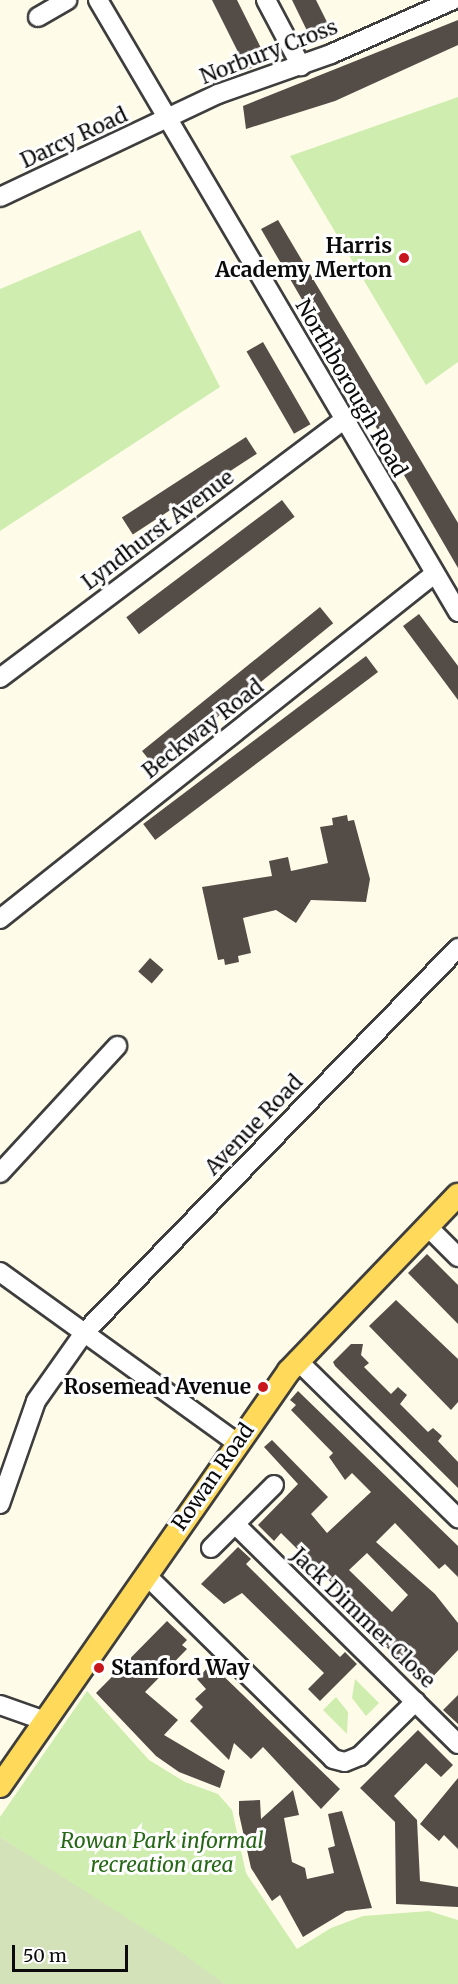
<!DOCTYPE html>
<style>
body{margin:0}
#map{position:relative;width:458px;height:1984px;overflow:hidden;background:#fffbe9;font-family:Merriweather,serif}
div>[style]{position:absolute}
.green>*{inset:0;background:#ceedaf}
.cemetery>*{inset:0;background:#d4e2b9}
.building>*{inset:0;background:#544c46;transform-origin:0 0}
.roads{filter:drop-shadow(2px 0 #3e3e3e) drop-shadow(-2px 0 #3e3e3e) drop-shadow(0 2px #3e3e3e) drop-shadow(0 -2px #3e3e3e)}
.minor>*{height:18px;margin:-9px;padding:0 9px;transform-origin:9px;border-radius:9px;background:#fff}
.major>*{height:22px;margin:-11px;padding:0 11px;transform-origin:11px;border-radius:11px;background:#ffd959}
.dots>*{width:16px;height:16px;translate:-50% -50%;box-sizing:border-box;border:3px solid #fff;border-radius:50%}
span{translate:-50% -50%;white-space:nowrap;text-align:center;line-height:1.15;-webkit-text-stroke:6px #fff;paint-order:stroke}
.street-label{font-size:21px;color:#0b0b0b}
.poi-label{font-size:21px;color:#0b0b0b;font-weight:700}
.right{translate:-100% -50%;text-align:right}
.left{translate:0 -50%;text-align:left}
.park-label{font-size:21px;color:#266816;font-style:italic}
.scale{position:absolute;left:12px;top:1945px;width:116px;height:27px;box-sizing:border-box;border:3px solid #0b0b0b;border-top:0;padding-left:8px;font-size:18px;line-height:21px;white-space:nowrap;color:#0b0b0b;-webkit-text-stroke:4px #fff;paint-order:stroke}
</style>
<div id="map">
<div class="green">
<i style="clip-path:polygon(458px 97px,458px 362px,426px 385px,290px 156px)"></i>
<i style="clip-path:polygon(140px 230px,220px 387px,0 531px,0 289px)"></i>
<i style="clip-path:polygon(355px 1679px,379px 1703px,366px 1716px,352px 1698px)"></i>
<i style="clip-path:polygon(87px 1691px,149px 1760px,185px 1782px,218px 1794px,232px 1810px,246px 1873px,297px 1949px,331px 1928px,363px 1916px,429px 1911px,458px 1920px,458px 1984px,225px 1984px,0 1837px,0 1817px)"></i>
<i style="clip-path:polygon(336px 1697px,348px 1712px,347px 1734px,323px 1710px)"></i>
</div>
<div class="cemetery">
<i style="clip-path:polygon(0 1837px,182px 1953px,225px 1984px,0 1984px)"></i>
</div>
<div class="building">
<i style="clip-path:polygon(212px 0,237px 0,267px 60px,247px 70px)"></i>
<i style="clip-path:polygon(292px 0,316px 0,333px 34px,313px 43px)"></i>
<i style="clip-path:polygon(458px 20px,458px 45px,335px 101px,246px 129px,243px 106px)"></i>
<i style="clip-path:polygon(278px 220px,458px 523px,458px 568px,261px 229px)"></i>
<i style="left:263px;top:342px;width:95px;height:19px;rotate:60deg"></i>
<i style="left:246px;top:437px;width:20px;height:148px;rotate:57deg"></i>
<i style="left:282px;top:500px;width:21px;height:195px;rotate:53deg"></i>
<i style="left:320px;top:607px;width:21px;height:229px;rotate:51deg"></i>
<i style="clip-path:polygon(419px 614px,458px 666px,458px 700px,403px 626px)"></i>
<i style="left:366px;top:656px;width:20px;height:279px;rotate:53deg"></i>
<i style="clip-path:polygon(347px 815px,348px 821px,354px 820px,370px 879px,366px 902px,311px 900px,296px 923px,276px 910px,243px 918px,251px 953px,238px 956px,239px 962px,225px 965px,224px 959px,218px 960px,202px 887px,272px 876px,269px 861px,288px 857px,291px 871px,328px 863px,320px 827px,333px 825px,332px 818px)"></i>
<i style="left:150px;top:958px;width:18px;height:18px;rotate:41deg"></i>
<i style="clip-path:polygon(427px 1254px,458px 1285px,458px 1324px,408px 1273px)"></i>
<i style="clip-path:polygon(396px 1300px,458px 1359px,458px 1402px,451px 1410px,369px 1326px)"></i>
<i style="clip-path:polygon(351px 1344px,363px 1344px,361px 1355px,369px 1363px,364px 1367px,391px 1394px,398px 1387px,407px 1395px,400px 1404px,428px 1432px,433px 1428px,442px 1436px,438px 1441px,458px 1462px,458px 1488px,335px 1366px,333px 1362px)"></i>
<i style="clip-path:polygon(evenodd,298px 1391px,458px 1546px,458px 1577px,445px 1564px,439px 1569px,395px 1523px,376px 1542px,435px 1594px,458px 1623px,458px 1650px,425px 1685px,371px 1632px,376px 1627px,281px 1533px,274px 1541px,258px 1525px,298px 1484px,264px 1447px,272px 1440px,328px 1497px,311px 1514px,327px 1533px,371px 1492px,352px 1473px,345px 1480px,329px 1457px,333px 1453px,291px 1410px,296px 1405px,290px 1400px,298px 1391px,367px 1553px,408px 1595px,392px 1612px,349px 1570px,367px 1553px)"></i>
<i style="clip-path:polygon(238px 1547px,251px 1559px,246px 1564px,340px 1657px,345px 1652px,357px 1664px,320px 1701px,308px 1689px,324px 1673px,242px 1593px,224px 1604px,201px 1584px)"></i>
<i style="clip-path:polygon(167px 1621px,187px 1640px,182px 1645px,187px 1649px,145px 1692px,178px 1720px,164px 1735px,225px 1771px,220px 1788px,179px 1772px,156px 1756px,96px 1693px)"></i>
<i style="clip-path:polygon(211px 1664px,340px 1789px,321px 1809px,263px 1747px,251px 1759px,234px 1743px,229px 1760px,190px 1721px,203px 1707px,195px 1699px,206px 1689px,197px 1679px)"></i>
<i style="clip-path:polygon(458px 1695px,458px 1724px,443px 1710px)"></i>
<i style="clip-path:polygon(418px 1730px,453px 1765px,441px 1777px,426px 1763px,394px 1796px,417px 1820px,420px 1881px,458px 1887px,458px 1907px,396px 1904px,395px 1822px,360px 1788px)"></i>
<i style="clip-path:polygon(458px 1778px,458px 1849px,444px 1835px,439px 1841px,420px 1824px)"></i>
<i style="clip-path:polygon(293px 1790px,299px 1815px,284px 1818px,292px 1862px,305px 1868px,307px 1879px,334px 1873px,328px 1848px,335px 1846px,328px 1814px,342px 1811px,372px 1908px,346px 1911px,303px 1937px,280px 1895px,272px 1901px,251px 1868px,239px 1814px,239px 1801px,260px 1800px,261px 1819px)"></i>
</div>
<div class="roads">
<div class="minor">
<i style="left:98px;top:0;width:710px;rotate:59.53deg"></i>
<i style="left:266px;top:0;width:75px;rotate:62.1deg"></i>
<i style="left:38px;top:17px;width:34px;rotate:-30deg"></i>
<i style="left:0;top:197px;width:241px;rotate:-25.3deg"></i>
<i style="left:218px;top:94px;width:120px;rotate:-19.5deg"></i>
<i style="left:331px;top:54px;width:133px;rotate:-23.9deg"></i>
<i style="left:0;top:678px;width:429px;rotate:-36.9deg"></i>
<i style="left:0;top:919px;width:553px;rotate:-38.47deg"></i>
<i style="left:0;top:1173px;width:173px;rotate:-47.3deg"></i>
<i style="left:427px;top:1226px;width:44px;rotate:45deg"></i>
<i style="left:0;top:1272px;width:292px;rotate:35.8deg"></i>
<i style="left:297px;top:1360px;width:226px;rotate:44.5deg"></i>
<i style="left:0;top:1504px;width:109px;rotate:-70.7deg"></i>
<i style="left:36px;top:1401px;width:83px;rotate:-54.8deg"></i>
<i style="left:84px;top:1333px;width:537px;rotate:-45.83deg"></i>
<i style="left:236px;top:1525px;width:312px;rotate:44.6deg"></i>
<i style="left:211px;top:1548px;width:89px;rotate:-45deg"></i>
<i style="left:146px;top:1575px;width:262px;rotate:44.5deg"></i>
<i style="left:333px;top:1759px;width:12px;rotate:14deg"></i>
<i style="left:345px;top:1762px;width:16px;rotate:-22deg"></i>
<i style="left:360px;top:1756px;width:78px;rotate:-44.5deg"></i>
<i style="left:0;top:1705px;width:48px;rotate:19.6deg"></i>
</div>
<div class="major">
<i style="left:0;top:1786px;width:506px;rotate:-55.15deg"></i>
<i style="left:289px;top:1371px;width:244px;rotate:-46.2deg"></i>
</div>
</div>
<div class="dots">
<i style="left:404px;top:258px;background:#c7171d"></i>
<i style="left:263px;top:1387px;background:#c7171d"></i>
<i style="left:99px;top:1668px;background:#c7171d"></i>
</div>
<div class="street-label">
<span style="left:269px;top:52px;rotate:-21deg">Norbury Cross</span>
<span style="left:74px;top:138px;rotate:-25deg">Darcy Road</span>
<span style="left:351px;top:388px;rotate:60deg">Northborough Road</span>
<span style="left:158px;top:530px;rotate:-37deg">Lyndhurst Avenue</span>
<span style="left:203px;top:729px;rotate:-38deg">Beckway Road</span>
<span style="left:254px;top:1125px;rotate:-46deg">Avenue Road</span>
<span style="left:213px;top:1477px;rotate:-55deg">Rowan Road</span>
<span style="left:363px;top:1618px;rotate:44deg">Jack Dimmer Close</span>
</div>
<div class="poi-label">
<span class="right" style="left:392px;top:258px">Harris<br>Academy Merton</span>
<span class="right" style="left:251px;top:1387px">Rosemead Avenue</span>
<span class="left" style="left:111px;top:1668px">Stanford Way</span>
</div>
<div class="park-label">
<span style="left:162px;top:1853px">Rowan Park informal<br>recreation area</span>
</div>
<div class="scale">50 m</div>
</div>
